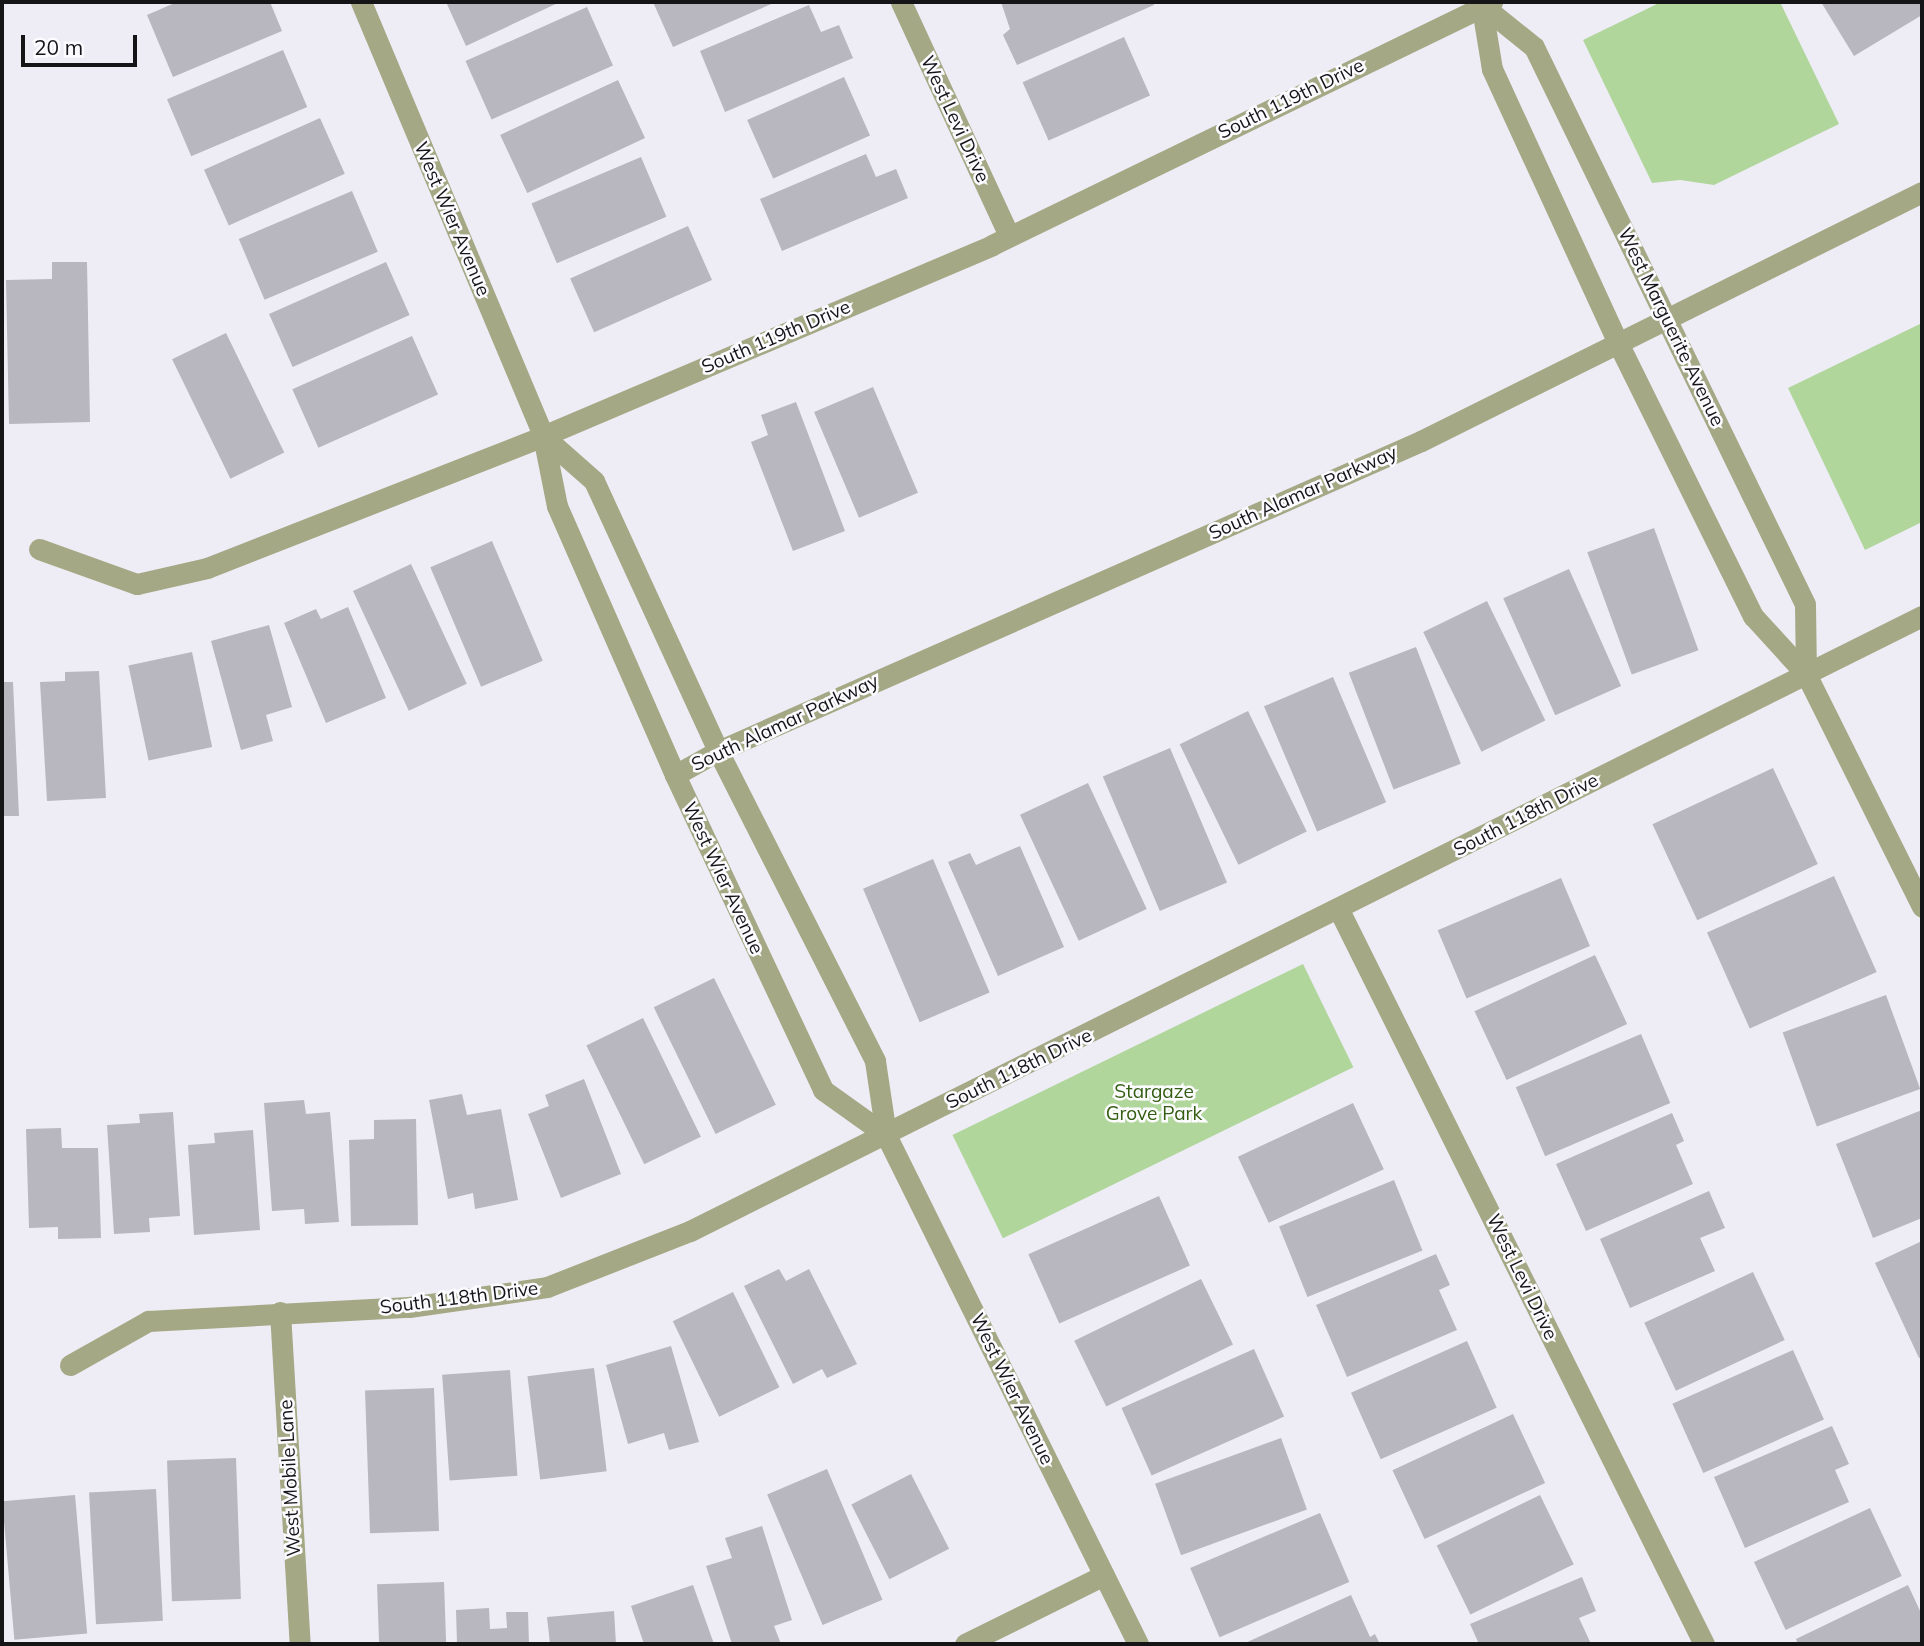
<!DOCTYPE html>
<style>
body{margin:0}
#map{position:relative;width:1924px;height:1646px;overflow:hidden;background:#eeedf6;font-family:Mulish,sans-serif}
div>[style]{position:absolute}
.green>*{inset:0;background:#b1d69c;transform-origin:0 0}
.building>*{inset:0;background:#b8b6bf;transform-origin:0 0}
.street>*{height:21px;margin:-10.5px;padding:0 10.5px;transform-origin:10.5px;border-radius:10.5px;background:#a5a884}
span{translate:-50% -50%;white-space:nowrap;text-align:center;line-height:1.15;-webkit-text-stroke:5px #fcfbff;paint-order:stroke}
.street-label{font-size:19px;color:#151518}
.park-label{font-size:19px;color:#335d10}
.frame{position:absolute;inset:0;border:4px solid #151518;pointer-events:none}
.scale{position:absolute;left:21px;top:35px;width:116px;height:32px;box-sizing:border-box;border:4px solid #151518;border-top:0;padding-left:9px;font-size:21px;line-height:24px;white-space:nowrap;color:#151518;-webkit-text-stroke:5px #fcfbff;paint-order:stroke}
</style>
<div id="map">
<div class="green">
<i style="clip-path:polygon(1661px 2px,1780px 2px,1839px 124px,1714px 185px,1680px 180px,1652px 183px,1583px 40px)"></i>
<i style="clip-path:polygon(1922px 323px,1922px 522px,1865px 550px,1788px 388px)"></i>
<i style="left:1303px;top:964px;width:115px;height:390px;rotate:64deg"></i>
</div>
<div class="building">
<i style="clip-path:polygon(177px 2px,270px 2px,282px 31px,173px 77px,147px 15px)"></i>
<i style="clip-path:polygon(446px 2px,560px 2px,466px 46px)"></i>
<i style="clip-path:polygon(653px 2px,776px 2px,673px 47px)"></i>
<i style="clip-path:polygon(1001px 2px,1153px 2px,1154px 5px,1017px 65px,1003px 35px,1010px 29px)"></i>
<i style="clip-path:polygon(1821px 2px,1921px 2px,1922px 15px,1854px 56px)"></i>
<i style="clip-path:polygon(809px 5px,821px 32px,839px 25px,853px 58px,725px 112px,700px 51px)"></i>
<i style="left:587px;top:7px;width:64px;height:133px;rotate:66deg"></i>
<i style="left:1124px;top:37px;width:64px;height:111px;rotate:66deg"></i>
<i style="left:283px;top:50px;width:62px;height:126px;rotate:67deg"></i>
<i style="left:844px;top:77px;width:64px;height:106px;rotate:66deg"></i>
<i style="left:618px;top:80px;width:64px;height:130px;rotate:65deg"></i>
<i style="left:320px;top:118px;width:61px;height:127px;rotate:66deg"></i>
<i style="clip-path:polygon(866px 154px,876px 177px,896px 169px,908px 198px,782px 251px,760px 199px)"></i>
<i style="left:641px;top:157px;width:65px;height:119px;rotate:67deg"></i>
<i style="left:352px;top:191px;width:66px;height:123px;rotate:67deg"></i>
<i style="left:688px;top:226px;width:59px;height:129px;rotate:66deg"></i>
<i style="clip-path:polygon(52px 262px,87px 262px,90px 422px,9px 424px,6px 280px,52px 279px)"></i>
<i style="left:386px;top:262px;width:58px;height:128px;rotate:66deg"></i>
<i style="left:226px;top:333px;width:133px;height:60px;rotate:64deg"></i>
<i style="left:412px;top:336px;width:64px;height:131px;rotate:66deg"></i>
<i style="left:873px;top:387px;width:115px;height:64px;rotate:67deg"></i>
<i style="clip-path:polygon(796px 402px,845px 531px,793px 551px,751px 442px,768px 435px,761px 415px)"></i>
<i style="left:1654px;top:528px;width:130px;height:71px;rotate:70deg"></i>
<i style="left:492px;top:541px;width:130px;height:67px;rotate:67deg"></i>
<i style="left:411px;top:564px;width:132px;height:64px;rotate:65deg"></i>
<i style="left:1569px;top:569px;width:128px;height:72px;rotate:66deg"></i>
<i style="left:1487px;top:601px;width:133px;height:71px;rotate:64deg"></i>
<i style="clip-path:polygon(348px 607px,386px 698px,326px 723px,284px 623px,316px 609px,321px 619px)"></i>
<i style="clip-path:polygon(269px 625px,292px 707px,266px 715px,273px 741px,241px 750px,211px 641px)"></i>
<i style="left:1416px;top:647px;width:125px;height:72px;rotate:69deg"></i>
<i style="left:192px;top:652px;width:97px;height:65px;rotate:78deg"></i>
<i style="clip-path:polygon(99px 671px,106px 798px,47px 801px,40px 682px,65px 681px,65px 672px)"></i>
<i style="left:1333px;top:677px;width:136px;height:75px;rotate:67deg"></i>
<i style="clip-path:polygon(2px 682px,13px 682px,19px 816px,2px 816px)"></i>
<i style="left:1248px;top:711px;width:134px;height:76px;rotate:64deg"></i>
<i style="left:1170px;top:748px;width:146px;height:73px;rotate:67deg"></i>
<i style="left:1773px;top:768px;width:106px;height:133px;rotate:65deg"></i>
<i style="left:1088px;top:783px;width:139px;height:75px;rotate:65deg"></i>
<i style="clip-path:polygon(1020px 846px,1064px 947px,998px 976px,948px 862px,970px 853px,976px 865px)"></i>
<i style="left:933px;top:859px;width:145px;height:76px;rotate:67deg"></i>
<i style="left:1834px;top:876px;width:105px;height:139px;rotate:66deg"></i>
<i style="left:1561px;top:878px;width:74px;height:134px;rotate:67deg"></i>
<i style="left:1595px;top:955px;width:76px;height:133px;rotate:65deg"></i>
<i style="left:714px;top:978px;width:141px;height:67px;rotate:64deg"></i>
<i style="left:1886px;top:995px;width:100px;height:110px;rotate:70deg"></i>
<i style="left:643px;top:1018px;width:132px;height:63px;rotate:64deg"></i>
<i style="left:1641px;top:1034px;width:75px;height:136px;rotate:67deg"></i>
<i style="clip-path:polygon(584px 1079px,621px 1174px,561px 1198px,528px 1114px,549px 1106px,545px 1095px)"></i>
<i style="clip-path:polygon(462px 1094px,467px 1115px,501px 1109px,518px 1200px,475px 1209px,473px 1193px,448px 1199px,429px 1100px)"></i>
<i style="clip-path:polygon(304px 1100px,306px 1114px,330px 1112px,339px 1222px,305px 1224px,304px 1209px,272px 1211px,264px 1103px)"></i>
<i style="left:1353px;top:1103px;width:73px;height:127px;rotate:65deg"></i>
<i style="clip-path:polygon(1922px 1110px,1922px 1218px,1873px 1238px,1836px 1144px)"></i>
<i style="clip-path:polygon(173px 1112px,180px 1216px,149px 1218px,150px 1232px,114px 1234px,107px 1125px,140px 1123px,139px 1114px)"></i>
<i style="clip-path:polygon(1672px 1113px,1684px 1141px,1676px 1145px,1693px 1184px,1586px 1231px,1556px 1164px)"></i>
<i style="clip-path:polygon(416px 1119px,418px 1225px,351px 1226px,349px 1140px,374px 1139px,374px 1120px)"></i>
<i style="clip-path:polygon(61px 1128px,62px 1148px,98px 1148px,101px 1238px,58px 1239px,58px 1227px,29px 1228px,26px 1129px)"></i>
<i style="clip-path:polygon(253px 1130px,260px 1230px,194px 1235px,188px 1145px,215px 1143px,214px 1133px)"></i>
<i style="left:1394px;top:1180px;width:76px;height:124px;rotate:68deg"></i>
<i style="clip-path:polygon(1709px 1191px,1725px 1228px,1700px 1238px,1715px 1271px,1630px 1308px,1600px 1239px)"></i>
<i style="left:1159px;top:1196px;width:76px;height:143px;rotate:66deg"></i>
<i style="clip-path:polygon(1922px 1241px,1922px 1357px,1919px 1358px,1875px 1263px)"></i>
<i style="clip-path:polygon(1436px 1254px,1450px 1285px,1439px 1290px,1457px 1330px,1347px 1377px,1316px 1305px)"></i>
<i style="clip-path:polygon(779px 1269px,786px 1281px,809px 1269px,857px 1364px,827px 1378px,822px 1369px,793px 1384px,744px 1286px)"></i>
<i style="left:1753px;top:1272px;width:75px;height:120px;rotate:65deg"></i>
<i style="left:1201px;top:1279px;width:73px;height:141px;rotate:64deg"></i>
<i style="left:733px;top:1292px;width:106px;height:67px;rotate:64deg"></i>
<i style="left:1467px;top:1341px;width:73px;height:127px;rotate:66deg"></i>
<i style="clip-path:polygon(671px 1346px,699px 1442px,669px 1450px,664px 1433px,628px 1444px,606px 1365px)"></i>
<i style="left:1254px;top:1349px;width:74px;height:145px;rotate:66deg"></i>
<i style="left:1793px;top:1350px;width:76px;height:132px;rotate:66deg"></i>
<i style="left:594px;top:1368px;width:104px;height:67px;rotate:83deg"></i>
<i style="left:510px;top:1370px;width:106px;height:68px;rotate:86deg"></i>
<i style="left:434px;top:1388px;width:143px;height:69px;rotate:88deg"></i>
<i style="left:1513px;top:1414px;width:76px;height:133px;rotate:65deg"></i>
<i style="clip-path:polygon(1832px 1426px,1849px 1464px,1835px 1470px,1849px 1502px,1745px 1548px,1714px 1477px)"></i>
<i style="left:1281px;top:1438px;width:76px;height:134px;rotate:70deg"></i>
<i style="left:236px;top:1458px;width:141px;height:69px;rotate:88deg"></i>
<i style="left:827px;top:1469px;width:142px;height:65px;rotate:67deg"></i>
<i style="left:911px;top:1474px;width:84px;height:67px;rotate:63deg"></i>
<i style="left:156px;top:1489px;width:132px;height:67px;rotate:87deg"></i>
<i style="left:75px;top:1495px;width:139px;height:73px;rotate:85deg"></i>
<i style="left:1540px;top:1495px;width:77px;height:115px;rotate:64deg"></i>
<i style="left:1870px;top:1508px;width:75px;height:128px;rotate:65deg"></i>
<i style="left:1320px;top:1513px;width:75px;height:141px;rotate:67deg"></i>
<i style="clip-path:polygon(762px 1526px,792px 1620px,774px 1626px,781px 1644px,732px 1644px,706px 1566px,732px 1558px,725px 1538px)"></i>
<i style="clip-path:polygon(1582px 1577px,1596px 1611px,1579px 1618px,1591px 1644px,1479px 1644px,1470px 1624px)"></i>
<i style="left:444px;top:1582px;width:62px;height:67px;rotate:88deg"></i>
<i style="clip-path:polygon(693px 1585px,714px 1644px,644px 1644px,631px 1606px)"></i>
<i style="clip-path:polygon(1908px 1585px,1922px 1615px,1922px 1644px,1798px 1644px,1796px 1639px)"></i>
<i style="clip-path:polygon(1351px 1595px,1370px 1637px,1375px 1634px,1380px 1644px,1243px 1644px)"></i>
<i style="clip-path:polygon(489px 1608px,490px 1629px,507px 1628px,506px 1612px,528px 1612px,529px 1644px,457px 1644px,456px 1610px)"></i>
<i style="clip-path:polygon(614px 1611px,616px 1644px,550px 1644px,547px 1617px)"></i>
</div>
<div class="street">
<i style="left:361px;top:2px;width:471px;rotate:67.2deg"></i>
<i style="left:543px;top:436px;width:71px;rotate:78.7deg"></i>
<i style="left:557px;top:506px;width:294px;rotate:66.3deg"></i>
<i style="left:675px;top:775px;width:348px;rotate:64.8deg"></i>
<i style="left:823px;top:1090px;width:77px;rotate:35.5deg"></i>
<i style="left:901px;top:2px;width:258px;rotate:65.2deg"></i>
<i style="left:1481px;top:2px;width:68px;rotate:80.7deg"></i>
<i style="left:1492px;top:69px;width:302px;rotate:65.3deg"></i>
<i style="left:1618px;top:343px;width:305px;rotate:63.7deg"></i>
<i style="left:1753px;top:616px;width:79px;rotate:47.6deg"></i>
<i style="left:1806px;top:674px;width:260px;rotate:63.5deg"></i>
<i style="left:1483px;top:6px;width:65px;rotate:38.8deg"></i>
<i style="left:1534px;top:47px;width:619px;rotate:64.06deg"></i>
<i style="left:1805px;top:604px;width:70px;rotate:89.2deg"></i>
<i style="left:543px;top:436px;width:68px;rotate:41.4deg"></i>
<i style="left:594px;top:481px;width:297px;rotate:65.3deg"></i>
<i style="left:718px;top:751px;width:347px;rotate:63.1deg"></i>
<i style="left:875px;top:1061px;width:75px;rotate:81.5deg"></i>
<i style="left:886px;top:1135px;width:568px;rotate:63.66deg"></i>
<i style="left:39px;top:549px;width:104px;rotate:19.7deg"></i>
<i style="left:137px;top:584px;width:72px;rotate:-12.9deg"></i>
<i style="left:207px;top:568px;width:361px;rotate:-21.4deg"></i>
<i style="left:543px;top:436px;width:488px;rotate:-23deg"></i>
<i style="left:992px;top:245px;width:556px;rotate:-25.92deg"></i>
<i style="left:675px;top:775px;width:49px;rotate:-29.2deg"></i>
<i style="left:718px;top:751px;width:768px;rotate:-23.8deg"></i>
<i style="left:1421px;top:441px;width:559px;rotate:-26.43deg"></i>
<i style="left:1339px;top:910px;width:820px;rotate:63.56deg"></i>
<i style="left:280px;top:1312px;width:333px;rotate:86.6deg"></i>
<i style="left:70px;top:1365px;width:90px;rotate:-29.4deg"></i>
<i style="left:148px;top:1321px;width:261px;rotate:-3.1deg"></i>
<i style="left:409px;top:1307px;width:139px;rotate:-8.2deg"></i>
<i style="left:547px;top:1287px;width:154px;rotate:-21.4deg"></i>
<i style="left:690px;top:1231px;width:1377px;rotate:-26.53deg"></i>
<i style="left:965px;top:1644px;width:155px;rotate:-26.4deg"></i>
</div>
<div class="street-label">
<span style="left:1291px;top:99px;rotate:-26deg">South 119th Drive</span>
<span style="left:955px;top:119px;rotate:65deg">West Levi Drive</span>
<span style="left:452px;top:219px;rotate:67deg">West Wier Avenue</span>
<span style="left:1671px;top:327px;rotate:64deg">West Marguerite Avenue</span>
<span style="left:776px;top:337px;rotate:-23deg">South 119th Drive</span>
<span style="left:1303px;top:493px;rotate:-24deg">South Alamar Parkway</span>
<span style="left:785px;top:723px;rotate:-25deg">South Alamar Parkway</span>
<span style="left:1526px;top:815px;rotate:-27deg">South 118th Drive</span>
<span style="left:723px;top:878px;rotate:65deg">West Wier Avenue</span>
<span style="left:1019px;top:1069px;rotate:-26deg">South 118th Drive</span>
<span style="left:1522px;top:1277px;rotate:64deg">West Levi Drive</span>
<span style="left:459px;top:1298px;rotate:-7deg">South 118th Drive</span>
<span style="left:1012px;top:1389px;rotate:64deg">West Wier Avenue</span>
<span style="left:290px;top:1478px;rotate:-93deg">West Mobile Lane</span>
</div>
<div class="park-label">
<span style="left:1154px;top:1103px">Stargaze<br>Grove Park</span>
</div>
<div class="frame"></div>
<div class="scale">20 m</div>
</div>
